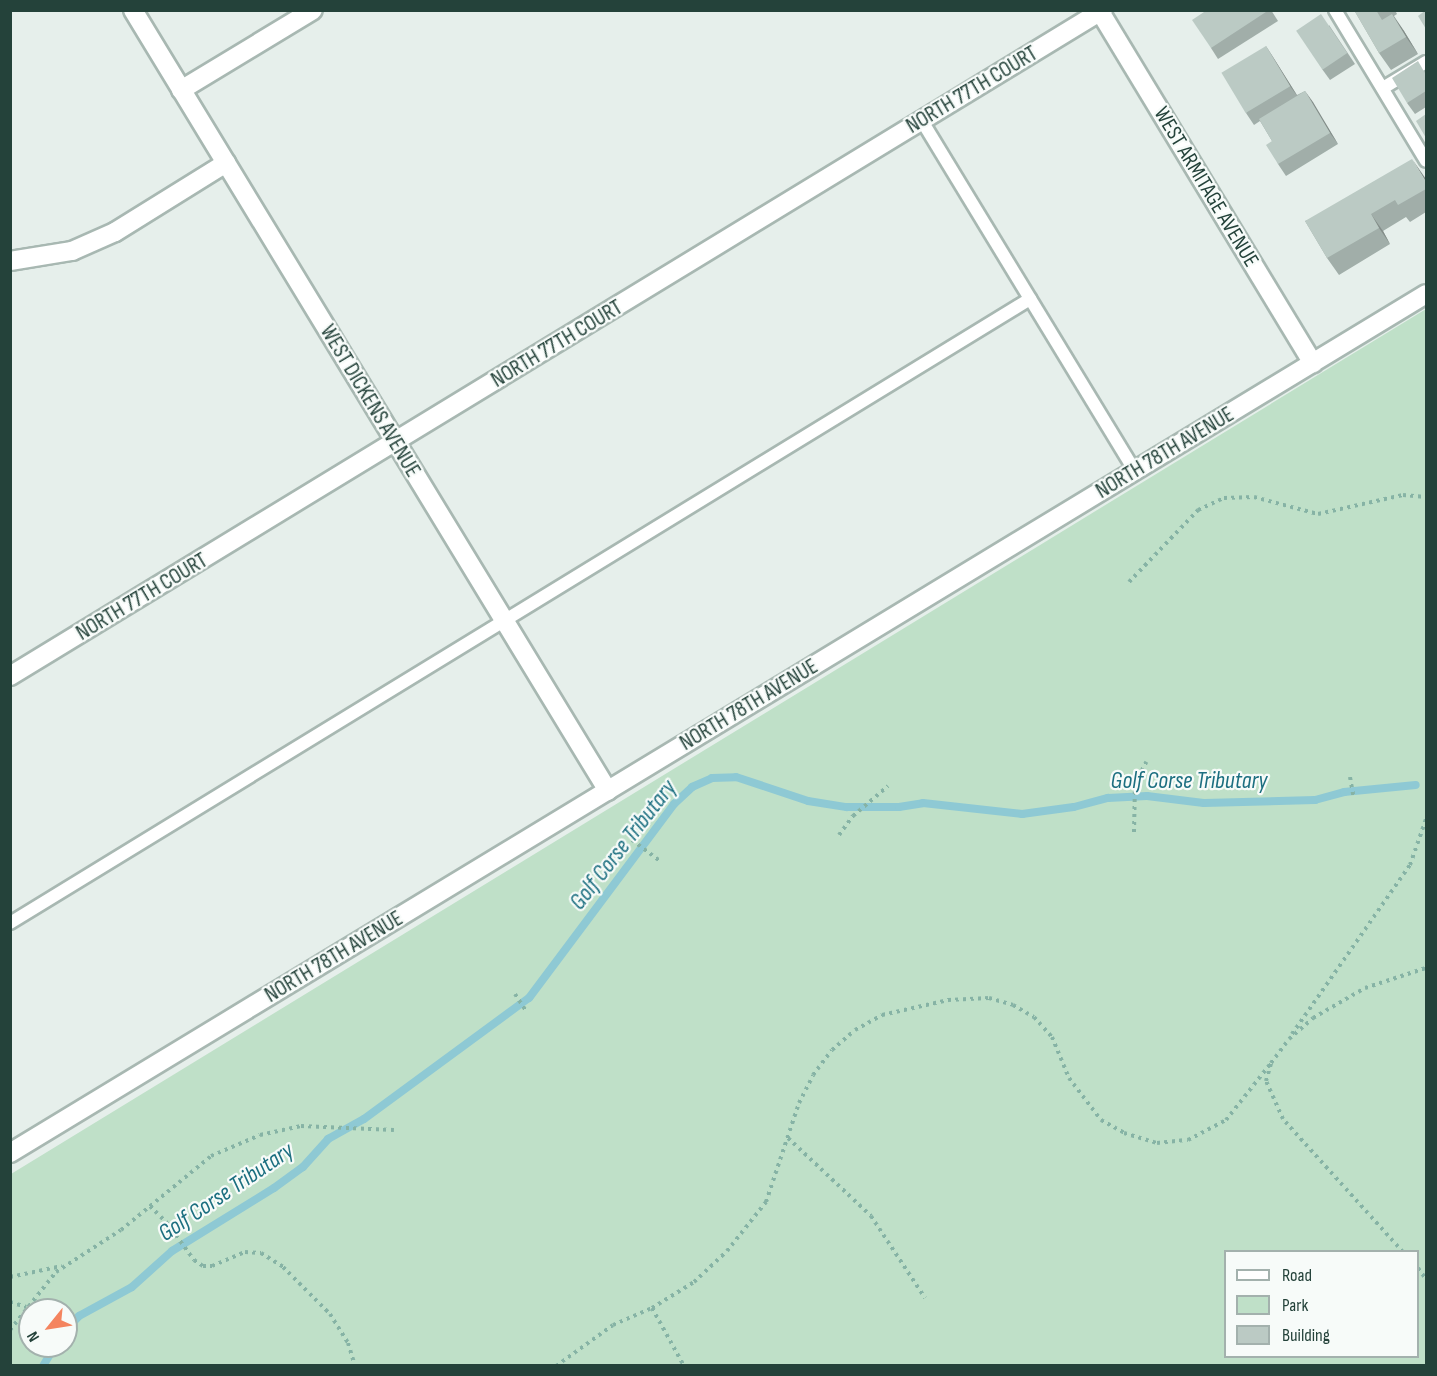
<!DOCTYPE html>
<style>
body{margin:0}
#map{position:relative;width:1437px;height:1376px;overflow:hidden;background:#e6efeb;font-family:"Sofia Sans Condensed",sans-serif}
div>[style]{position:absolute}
.green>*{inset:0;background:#bfe0c8}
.stream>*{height:8px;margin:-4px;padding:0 4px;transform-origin:4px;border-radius:4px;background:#8ec9d4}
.path>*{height:4px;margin-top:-2px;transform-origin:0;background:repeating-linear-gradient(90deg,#86b3a5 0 3px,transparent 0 7.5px)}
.roads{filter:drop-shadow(2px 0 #a8b8b2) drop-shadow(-2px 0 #a8b8b2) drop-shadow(0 2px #a8b8b2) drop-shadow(0 -2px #a8b8b2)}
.lane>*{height:12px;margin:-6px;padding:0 6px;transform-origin:6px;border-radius:6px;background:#fff}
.street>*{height:18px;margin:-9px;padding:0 9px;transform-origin:9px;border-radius:9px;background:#fff}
.wall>*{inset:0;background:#a1aea9}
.shaded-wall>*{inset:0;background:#838d89}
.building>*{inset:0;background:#bbcac4;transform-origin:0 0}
span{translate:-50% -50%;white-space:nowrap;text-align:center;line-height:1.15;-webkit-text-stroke:4.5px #f7fbf9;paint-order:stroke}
.street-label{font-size:22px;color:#24423a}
.water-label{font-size:24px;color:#1c6f80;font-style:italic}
.frame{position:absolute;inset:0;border:12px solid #24423a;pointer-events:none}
.legend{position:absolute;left:1224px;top:1250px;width:195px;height:108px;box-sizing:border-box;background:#f7fbf9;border:2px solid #a3b1ad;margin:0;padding:8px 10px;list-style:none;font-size:18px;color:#24423a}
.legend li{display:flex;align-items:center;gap:12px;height:30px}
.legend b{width:30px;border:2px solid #a3b1ad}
.north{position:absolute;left:18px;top:1298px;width:60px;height:60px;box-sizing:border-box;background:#f7fbf9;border:2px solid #a3b1ad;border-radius:50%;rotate:240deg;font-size:16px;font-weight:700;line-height:24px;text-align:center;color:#24423a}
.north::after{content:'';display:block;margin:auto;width:21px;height:27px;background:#f4845f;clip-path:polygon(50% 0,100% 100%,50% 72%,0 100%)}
</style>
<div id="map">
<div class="green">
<i style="clip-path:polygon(evenodd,1426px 309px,1426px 1365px,11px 1365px,11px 1174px,1426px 309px,1226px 1252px,1418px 1252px,1418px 1356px,1226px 1356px,1226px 1252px,1426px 309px,30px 1310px,66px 1310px,66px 1346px,30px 1346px,30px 1310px)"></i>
</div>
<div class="stream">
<i style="left:66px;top:1330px;width:19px;rotate:-47deg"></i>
<i style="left:79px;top:1316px;width:60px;rotate:-28.7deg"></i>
<i style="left:132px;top:1287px;width:54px;rotate:-42deg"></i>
<i style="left:172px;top:1251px;width:120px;rotate:-31.7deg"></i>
<i style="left:274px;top:1188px;width:36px;rotate:-36deg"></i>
<i style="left:303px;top:1167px;width:38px;rotate:-48deg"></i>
<i style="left:328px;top:1139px;width:41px;rotate:-29.1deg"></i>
<i style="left:364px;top:1119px;width:205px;rotate:-36.3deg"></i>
<i style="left:529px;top:998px;width:242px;rotate:-53.2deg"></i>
<i style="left:674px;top:804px;width:25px;rotate:-43deg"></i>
<i style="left:692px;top:787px;width:22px;rotate:-24deg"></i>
<i style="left:712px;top:778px;width:24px;rotate:-2deg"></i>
<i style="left:736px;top:777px;width:76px;rotate:18.4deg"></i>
<i style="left:808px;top:801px;width:39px;rotate:9deg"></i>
<i style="left:847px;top:807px;width:52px"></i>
<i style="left:899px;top:807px;width:24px;rotate:-9deg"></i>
<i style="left:923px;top:803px;width:100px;rotate:6.3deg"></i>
<i style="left:1022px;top:814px;width:52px;rotate:-7.7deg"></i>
<i style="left:1074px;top:807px;width:35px;rotate:-15deg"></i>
<i style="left:1108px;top:798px;width:39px;rotate:-3deg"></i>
<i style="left:1147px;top:796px;width:57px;rotate:7deg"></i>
<i style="left:1204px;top:803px;width:111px;rotate:-1.5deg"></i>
<i style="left:1315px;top:800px;width:30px;rotate:-15deg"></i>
<i style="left:1344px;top:792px;width:72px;rotate:-5.6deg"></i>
<i style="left:43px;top:1366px;width:23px;rotate:-59deg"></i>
</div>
<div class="path">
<i style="left:1129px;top:582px;width:100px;rotate:-46.2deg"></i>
<i style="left:1198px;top:510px;width:29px;rotate:-25deg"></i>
<i style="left:1224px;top:498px;width:30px;rotate:-2deg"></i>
<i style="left:1254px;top:497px;width:66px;rotate:14.9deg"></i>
<i style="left:1318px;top:514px;width:87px;rotate:-12.6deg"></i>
<i style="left:1403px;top:495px;width:23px;rotate:5deg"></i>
<i style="left:1350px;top:777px;width:22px;rotate:80deg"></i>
<i style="left:1134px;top:832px;width:48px;rotate:-88.8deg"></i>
<i style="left:1135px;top:784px;width:25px;rotate:-63deg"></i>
<i style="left:839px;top:835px;width:24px;rotate:-54deg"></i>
<i style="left:853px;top:816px;width:46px;rotate:-40.6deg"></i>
<i style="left:632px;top:840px;width:34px;rotate:37deg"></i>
<i style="left:515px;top:994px;width:20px;rotate:57deg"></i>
<i style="left:1292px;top:1034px;width:206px;rotate:-55.1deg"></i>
<i style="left:1410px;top:865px;width:49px;rotate:-70.8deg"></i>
<i style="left:788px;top:1138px;width:114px;rotate:43.2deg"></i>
<i style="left:871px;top:1216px;width:98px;rotate:56.6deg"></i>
<i style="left:150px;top:1206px;width:24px;rotate:45deg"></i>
<i style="left:167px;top:1223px;width:46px;rotate:53.9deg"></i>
<i style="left:194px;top:1260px;width:11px;rotate:34deg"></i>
<i style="left:203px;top:1266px;width:9px"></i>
<i style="left:212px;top:1266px;width:36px;rotate:-23deg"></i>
<i style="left:245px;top:1252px;width:16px;rotate:4deg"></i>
<i style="left:261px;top:1253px;width:26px;rotate:32deg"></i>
<i style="left:283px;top:1267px;width:66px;rotate:45deg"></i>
<i style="left:330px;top:1314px;width:34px;rotate:58deg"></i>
<i style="left:348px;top:1343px;width:24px;rotate:73deg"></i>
<i style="left:1403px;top:1252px;width:179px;rotate:-132.1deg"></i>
<i style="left:1283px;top:1119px;width:42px;rotate:-114.1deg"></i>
<i style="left:1266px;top:1081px;width:19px;rotate:-74deg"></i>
<i style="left:1271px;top:1063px;width:30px;rotate:-53deg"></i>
<i style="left:1289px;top:1039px;width:32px;rotate:-41deg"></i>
<i style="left:1313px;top:1018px;width:60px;rotate:-30deg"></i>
<i style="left:1365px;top:988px;width:64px;rotate:-18.2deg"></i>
<i style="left:1418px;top:1268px;width:14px;rotate:54deg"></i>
<i style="left:10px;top:1277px;width:53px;rotate:-11.9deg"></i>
<i style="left:10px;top:1302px;width:17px;rotate:17deg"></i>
<i style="left:652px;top:1308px;width:66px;rotate:61.1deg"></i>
<i style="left:10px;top:1330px;width:74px;rotate:-51.6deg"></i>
<i style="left:56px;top:1272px;width:77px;rotate:-32.9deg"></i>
<i style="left:121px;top:1230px;width:117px;rotate:-39.4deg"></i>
<i style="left:211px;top:1156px;width:53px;rotate:-23.2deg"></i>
<i style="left:260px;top:1135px;width:42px;rotate:-12.4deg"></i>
<i style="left:301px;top:1126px;width:93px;rotate:2.5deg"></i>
<i style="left:556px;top:1366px;width:70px;rotate:-35.7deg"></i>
<i style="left:613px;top:1325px;width:43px;rotate:-23.6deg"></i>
<i style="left:652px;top:1308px;width:49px;rotate:-31.8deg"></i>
<i style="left:694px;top:1282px;width:45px;rotate:-43.2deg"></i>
<i style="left:727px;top:1251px;width:63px;rotate:-51.5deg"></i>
<i style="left:766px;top:1202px;width:104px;rotate:-71.6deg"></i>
<i style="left:799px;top:1103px;width:31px;rotate:-63deg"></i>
<i style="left:813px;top:1075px;width:31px;rotate:-53deg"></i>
<i style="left:832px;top:1050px;width:30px;rotate:-41deg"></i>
<i style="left:855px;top:1030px;width:31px;rotate:-29deg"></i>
<i style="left:882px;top:1015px;width:68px;rotate:-12.8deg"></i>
<i style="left:948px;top:1000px;width:41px;rotate:-2.8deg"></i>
<i style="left:989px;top:998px;width:25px;rotate:16deg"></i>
<i style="left:1013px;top:1005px;width:24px;rotate:30deg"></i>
<i style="left:1034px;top:1017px;width:27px;rotate:48deg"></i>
<i style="left:1052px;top:1037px;width:44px;rotate:67.5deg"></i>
<i style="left:1069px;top:1078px;width:53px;rotate:52.7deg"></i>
<i style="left:1101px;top:1120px;width:26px;rotate:29deg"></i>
<i style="left:1124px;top:1133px;width:34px;rotate:17deg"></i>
<i style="left:1157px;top:1143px;width:31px;rotate:-6deg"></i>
<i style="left:1188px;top:1140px;width:43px;rotate:-27.8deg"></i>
<i style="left:1226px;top:1120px;width:73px;rotate:-51.7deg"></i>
</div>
<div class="roads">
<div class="lane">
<i style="left:1335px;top:10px;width:176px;rotate:58.9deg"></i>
<i style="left:1383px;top:88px;width:50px;rotate:-31.2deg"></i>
<i style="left:922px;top:121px;width:410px;rotate:58.7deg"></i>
<i style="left:10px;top:923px;width:1196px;rotate:-31.46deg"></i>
</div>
<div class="street">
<i style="left:133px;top:10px;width:914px;rotate:58.69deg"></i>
<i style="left:1099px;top:10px;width:413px;rotate:58.8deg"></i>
<i style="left:181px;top:90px;width:154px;rotate:-31.2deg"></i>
<i style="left:10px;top:261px;width:63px;rotate:-9.2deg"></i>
<i style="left:72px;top:251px;width:47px;rotate:-23.8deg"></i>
<i style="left:115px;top:232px;width:131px;rotate:-31.9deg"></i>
<i style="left:10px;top:676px;width:1280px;rotate:-31.36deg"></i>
<i style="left:10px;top:1153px;width:1656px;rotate:-31.24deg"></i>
</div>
</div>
<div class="wall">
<i style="clip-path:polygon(1207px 10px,1271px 10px,1278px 21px,1218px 59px,1211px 48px)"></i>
<i style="clip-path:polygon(1354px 10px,1395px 10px,1397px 14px,1394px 16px,1404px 31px,1418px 54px,1391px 70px,1379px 53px)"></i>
<i style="clip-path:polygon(1329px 25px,1355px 64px,1330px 80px,1322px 69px)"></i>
<i style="clip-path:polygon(1266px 46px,1297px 95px,1305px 91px,1338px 144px,1286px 176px,1278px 164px,1272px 141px,1260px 121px,1254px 125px,1246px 113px)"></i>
<i style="clip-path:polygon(1426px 73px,1426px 107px,1415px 114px,1407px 103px)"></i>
<i style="clip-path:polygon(1426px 179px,1426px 212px,1410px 222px,1406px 217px,1383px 231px,1390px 244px,1339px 275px,1327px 258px,1305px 221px)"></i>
</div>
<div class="shaded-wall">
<i style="clip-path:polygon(1392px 14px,1404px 31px,1418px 54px,1406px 37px)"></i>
<i style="clip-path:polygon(1266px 46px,1273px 57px,1298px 97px,1290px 86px)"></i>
<i style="clip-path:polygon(1305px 91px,1313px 102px,1338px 144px,1330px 133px)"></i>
<i style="clip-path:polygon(1412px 159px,1426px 179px,1426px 182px)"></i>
<i style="clip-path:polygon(1371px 214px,1383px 231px,1390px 244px,1379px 228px)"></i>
</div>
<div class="building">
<i style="clip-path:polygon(1207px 10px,1269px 10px,1211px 48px,1192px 20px)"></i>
<i style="clip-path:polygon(1354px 10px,1376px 10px,1382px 20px,1392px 14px,1406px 37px,1379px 53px)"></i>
<i style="clip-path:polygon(1426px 10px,1426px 29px,1418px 16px)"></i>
<i style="left:1321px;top:14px;width:47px;height:30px;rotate:56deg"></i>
<i style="left:1266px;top:46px;width:47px;height:52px;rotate:59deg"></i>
<i style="clip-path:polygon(1418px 61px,1426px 75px,1426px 91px,1407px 103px,1392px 78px)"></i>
<i style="clip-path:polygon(1305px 91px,1330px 133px,1278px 164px,1266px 145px,1272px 141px,1259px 119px)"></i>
<i style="clip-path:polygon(1426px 114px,1426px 138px,1416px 121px)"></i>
<i style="clip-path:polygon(1412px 159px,1426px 182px,1426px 189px,1398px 205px,1395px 200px,1371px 214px,1379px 228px,1327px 258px,1305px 221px)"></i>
</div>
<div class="street-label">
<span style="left:972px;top:90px;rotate:-31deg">NORTH 77TH COURT</span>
<span style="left:1206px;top:187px;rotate:59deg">WEST ARMITAGE AVENUE</span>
<span style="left:557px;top:344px;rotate:-31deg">NORTH 77TH COURT</span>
<span style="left:370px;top:401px;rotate:59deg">WEST DICKENS AVENUE</span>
<span style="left:1165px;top:453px;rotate:-31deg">NORTH 78TH AVENUE</span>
<span style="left:142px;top:597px;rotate:-31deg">NORTH 77TH COURT</span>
<span style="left:749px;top:705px;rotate:-31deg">NORTH 78TH AVENUE</span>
<span style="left:334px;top:957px;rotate:-31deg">NORTH 78TH AVENUE</span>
</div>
<div class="water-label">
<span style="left:1189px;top:781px">Golf Corse Tributary</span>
<span style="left:623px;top:845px;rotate:-52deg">Golf Corse Tributary</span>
<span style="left:226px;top:1192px;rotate:-34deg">Golf Corse Tributary</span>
</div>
<div class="frame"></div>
<ul class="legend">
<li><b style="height:8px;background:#fff"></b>Road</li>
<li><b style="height:16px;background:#bfe0c8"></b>Park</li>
<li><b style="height:16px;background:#bbcac4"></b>Building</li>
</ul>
<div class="north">N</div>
</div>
